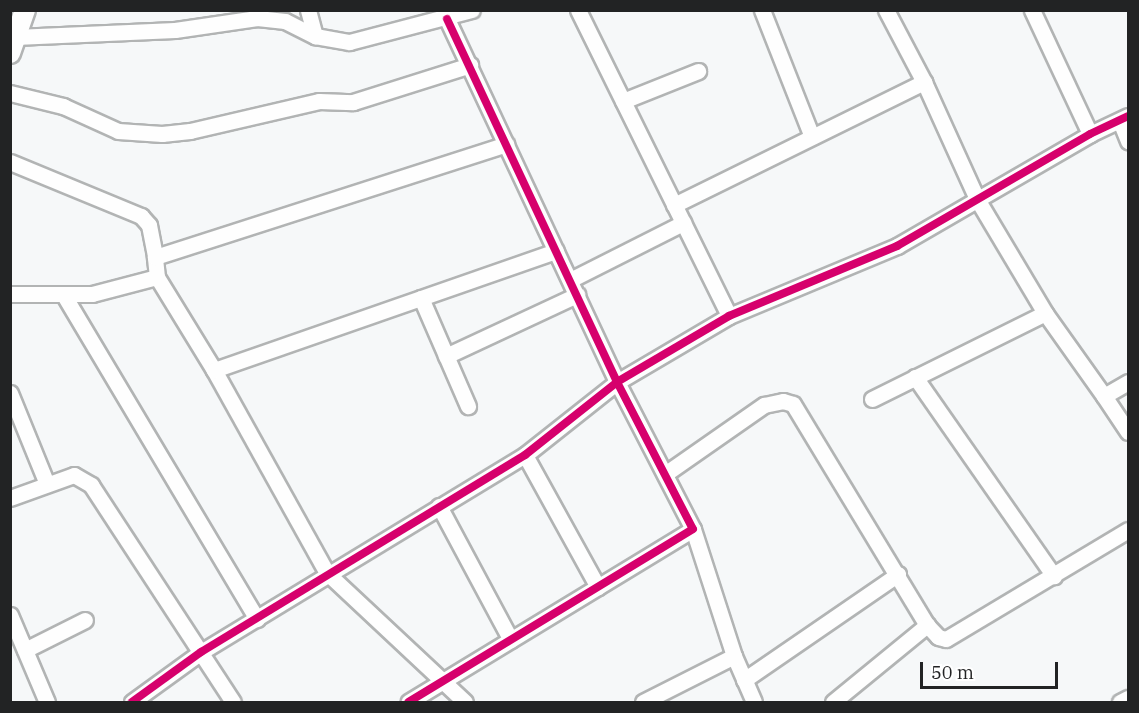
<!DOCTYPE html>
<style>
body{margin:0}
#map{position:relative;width:1139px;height:713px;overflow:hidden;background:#f6f8f9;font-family:"IBM Plex Serif",serif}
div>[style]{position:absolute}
.roads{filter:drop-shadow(2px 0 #b2b4b4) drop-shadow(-2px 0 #b2b4b4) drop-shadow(0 2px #b2b4b4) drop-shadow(0 -2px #b2b4b4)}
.minor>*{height:15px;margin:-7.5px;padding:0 7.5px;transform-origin:7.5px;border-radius:7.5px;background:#fefefe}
.tertiary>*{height:20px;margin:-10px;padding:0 10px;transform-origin:10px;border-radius:10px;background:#fefefe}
.cycleway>*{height:8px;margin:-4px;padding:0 4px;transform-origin:4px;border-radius:4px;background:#d6006c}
span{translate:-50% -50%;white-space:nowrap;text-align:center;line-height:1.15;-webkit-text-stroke:6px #fff;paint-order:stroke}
.frame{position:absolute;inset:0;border:12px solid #222324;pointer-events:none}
.scale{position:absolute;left:920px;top:662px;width:138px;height:27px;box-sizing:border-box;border:3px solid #222324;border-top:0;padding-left:8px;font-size:18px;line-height:21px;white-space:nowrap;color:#222324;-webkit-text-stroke:4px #fff;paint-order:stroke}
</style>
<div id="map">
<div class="roads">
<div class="minor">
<i style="left:308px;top:10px;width:27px;rotate:75deg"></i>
<i style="left:578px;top:10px;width:341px;rotate:63.7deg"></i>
<i style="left:762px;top:10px;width:136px;rotate:68.5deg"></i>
<i style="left:886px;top:10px;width:81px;rotate:62.2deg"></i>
<i style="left:1032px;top:10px;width:137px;rotate:64.9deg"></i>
<i style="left:447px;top:19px;width:401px;rotate:64.9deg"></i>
<i style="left:617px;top:382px;width:130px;rotate:-30.5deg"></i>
<i style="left:729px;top:316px;width:182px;rotate:-22.6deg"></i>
<i style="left:897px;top:246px;width:223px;rotate:-30.1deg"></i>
<i style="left:1090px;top:134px;width:42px;rotate:-25.3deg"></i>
<i style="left:15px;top:37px;width:160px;rotate:-2.5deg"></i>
<i style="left:175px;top:30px;width:83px;rotate:-8.3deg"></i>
<i style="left:257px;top:18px;width:28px;rotate:6deg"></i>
<i style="left:285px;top:21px;width:34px;rotate:27deg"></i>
<i style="left:315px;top:36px;width:35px;rotate:10deg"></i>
<i style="left:349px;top:42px;width:127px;rotate:-14.6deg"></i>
<i style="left:10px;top:93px;width:55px;rotate:13.8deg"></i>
<i style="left:63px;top:106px;width:60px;rotate:24.4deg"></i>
<i style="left:118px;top:131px;width:44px;rotate:3.9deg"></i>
<i style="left:162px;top:134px;width:28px;rotate:-6deg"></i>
<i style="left:190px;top:131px;width:132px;rotate:-13.1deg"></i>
<i style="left:319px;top:101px;width:34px;rotate:2deg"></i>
<i style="left:353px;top:102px;width:123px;rotate:-17.5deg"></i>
<i style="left:623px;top:101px;width:81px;rotate:-21.8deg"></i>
<i style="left:1120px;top:121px;width:22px;rotate:68deg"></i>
<i style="left:10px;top:162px;width:142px;rotate:22.4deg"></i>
<i style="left:141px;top:216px;width:12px;rotate:48deg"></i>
<i style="left:149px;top:225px;width:33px;rotate:79deg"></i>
<i style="left:674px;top:205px;width:279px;rotate:-26.2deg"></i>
<i style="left:924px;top:82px;width:128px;rotate:65.6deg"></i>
<i style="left:977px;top:199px;width:133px;rotate:59.2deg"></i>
<i style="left:1045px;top:313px;width:102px;rotate:54.6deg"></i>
<i style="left:1104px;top:396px;width:28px;rotate:-30deg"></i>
<i style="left:570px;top:280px;width:127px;rotate:-26.8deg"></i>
<i style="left:10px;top:294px;width:82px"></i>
<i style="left:92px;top:294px;width:67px;rotate:-14.7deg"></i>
<i style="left:65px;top:297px;width:375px;rotate:59.2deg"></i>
<i style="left:421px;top:298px;width:118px;rotate:66.5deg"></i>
<i style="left:446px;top:356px;width:145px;rotate:-25deg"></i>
<i style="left:214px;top:370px;width:109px;rotate:-121.5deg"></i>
<i style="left:157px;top:277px;width:20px;rotate:-96deg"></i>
<i style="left:155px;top:257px;width:369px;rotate:-17.8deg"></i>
<i style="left:915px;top:377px;width:243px;rotate:55.1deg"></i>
<i style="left:10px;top:393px;width:98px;rotate:67.9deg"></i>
<i style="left:1104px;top:396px;width:43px;rotate:56.3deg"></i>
<i style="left:872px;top:399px;width:193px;rotate:-26.4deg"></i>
<i style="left:525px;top:455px;width:151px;rotate:61.1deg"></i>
<i style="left:665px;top:474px;width:121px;rotate:-34.9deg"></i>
<i style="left:764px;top:405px;width:19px;rotate:-12deg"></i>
<i style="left:783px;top:401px;width:10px;rotate:17deg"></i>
<i style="left:793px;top:404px;width:258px;rotate:58.8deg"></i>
<i style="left:10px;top:498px;width:68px;rotate:-19.8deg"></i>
<i style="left:74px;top:475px;width:20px;rotate:30deg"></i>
<i style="left:91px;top:485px;width:259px;rotate:56.8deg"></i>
<i style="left:439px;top:506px;width:152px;rotate:61.8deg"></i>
<i style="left:10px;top:615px;width:95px;rotate:67deg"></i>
<i style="left:25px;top:650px;width:67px;rotate:-26.6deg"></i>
<i style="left:734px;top:656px;width:50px;rotate:66.5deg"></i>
<i style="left:744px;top:680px;width:187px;rotate:-34.5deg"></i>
<i style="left:132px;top:702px;width:85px;rotate:-35.9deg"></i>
<i style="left:201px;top:652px;width:379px;rotate:-31.3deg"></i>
<i style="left:525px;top:455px;width:117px;rotate:-38.4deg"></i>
<i style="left:617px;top:382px;width:165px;rotate:62.7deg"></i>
<i style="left:693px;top:529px;width:333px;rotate:148.7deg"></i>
<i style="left:465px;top:702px;width:189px;rotate:-136.9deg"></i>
<i style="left:327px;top:573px;width:232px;rotate:-119.1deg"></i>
<i style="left:214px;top:370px;width:362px;rotate:-19.2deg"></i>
<i style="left:643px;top:702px;width:102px;rotate:-26.8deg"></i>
<i style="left:734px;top:656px;width:133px;rotate:-107.9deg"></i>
<i style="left:833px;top:702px;width:122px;rotate:-39.3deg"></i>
<i style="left:927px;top:625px;width:16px;rotate:47deg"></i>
<i style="left:938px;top:637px;width:8px;rotate:14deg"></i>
<i style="left:946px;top:639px;width:212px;rotate:-30.9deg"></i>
<i style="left:1120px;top:702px;width:9px;rotate:-27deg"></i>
</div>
<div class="tertiary">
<i style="left:10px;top:53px;width:46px;rotate:-70.8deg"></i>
</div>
</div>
<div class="cycleway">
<i style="left:447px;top:19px;width:401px;rotate:64.9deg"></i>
<i style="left:617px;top:382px;width:130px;rotate:-30.5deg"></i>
<i style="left:729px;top:316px;width:182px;rotate:-22.6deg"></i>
<i style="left:897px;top:246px;width:223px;rotate:-30.1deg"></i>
<i style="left:1090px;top:134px;width:42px;rotate:-25.3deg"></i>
<i style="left:132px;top:702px;width:85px;rotate:-35.9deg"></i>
<i style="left:201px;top:652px;width:379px;rotate:-31.3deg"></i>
<i style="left:525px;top:455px;width:117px;rotate:-38.4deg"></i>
<i style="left:617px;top:382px;width:165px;rotate:62.7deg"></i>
<i style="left:693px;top:529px;width:333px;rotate:148.7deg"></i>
</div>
<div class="frame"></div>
<div class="scale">50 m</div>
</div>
